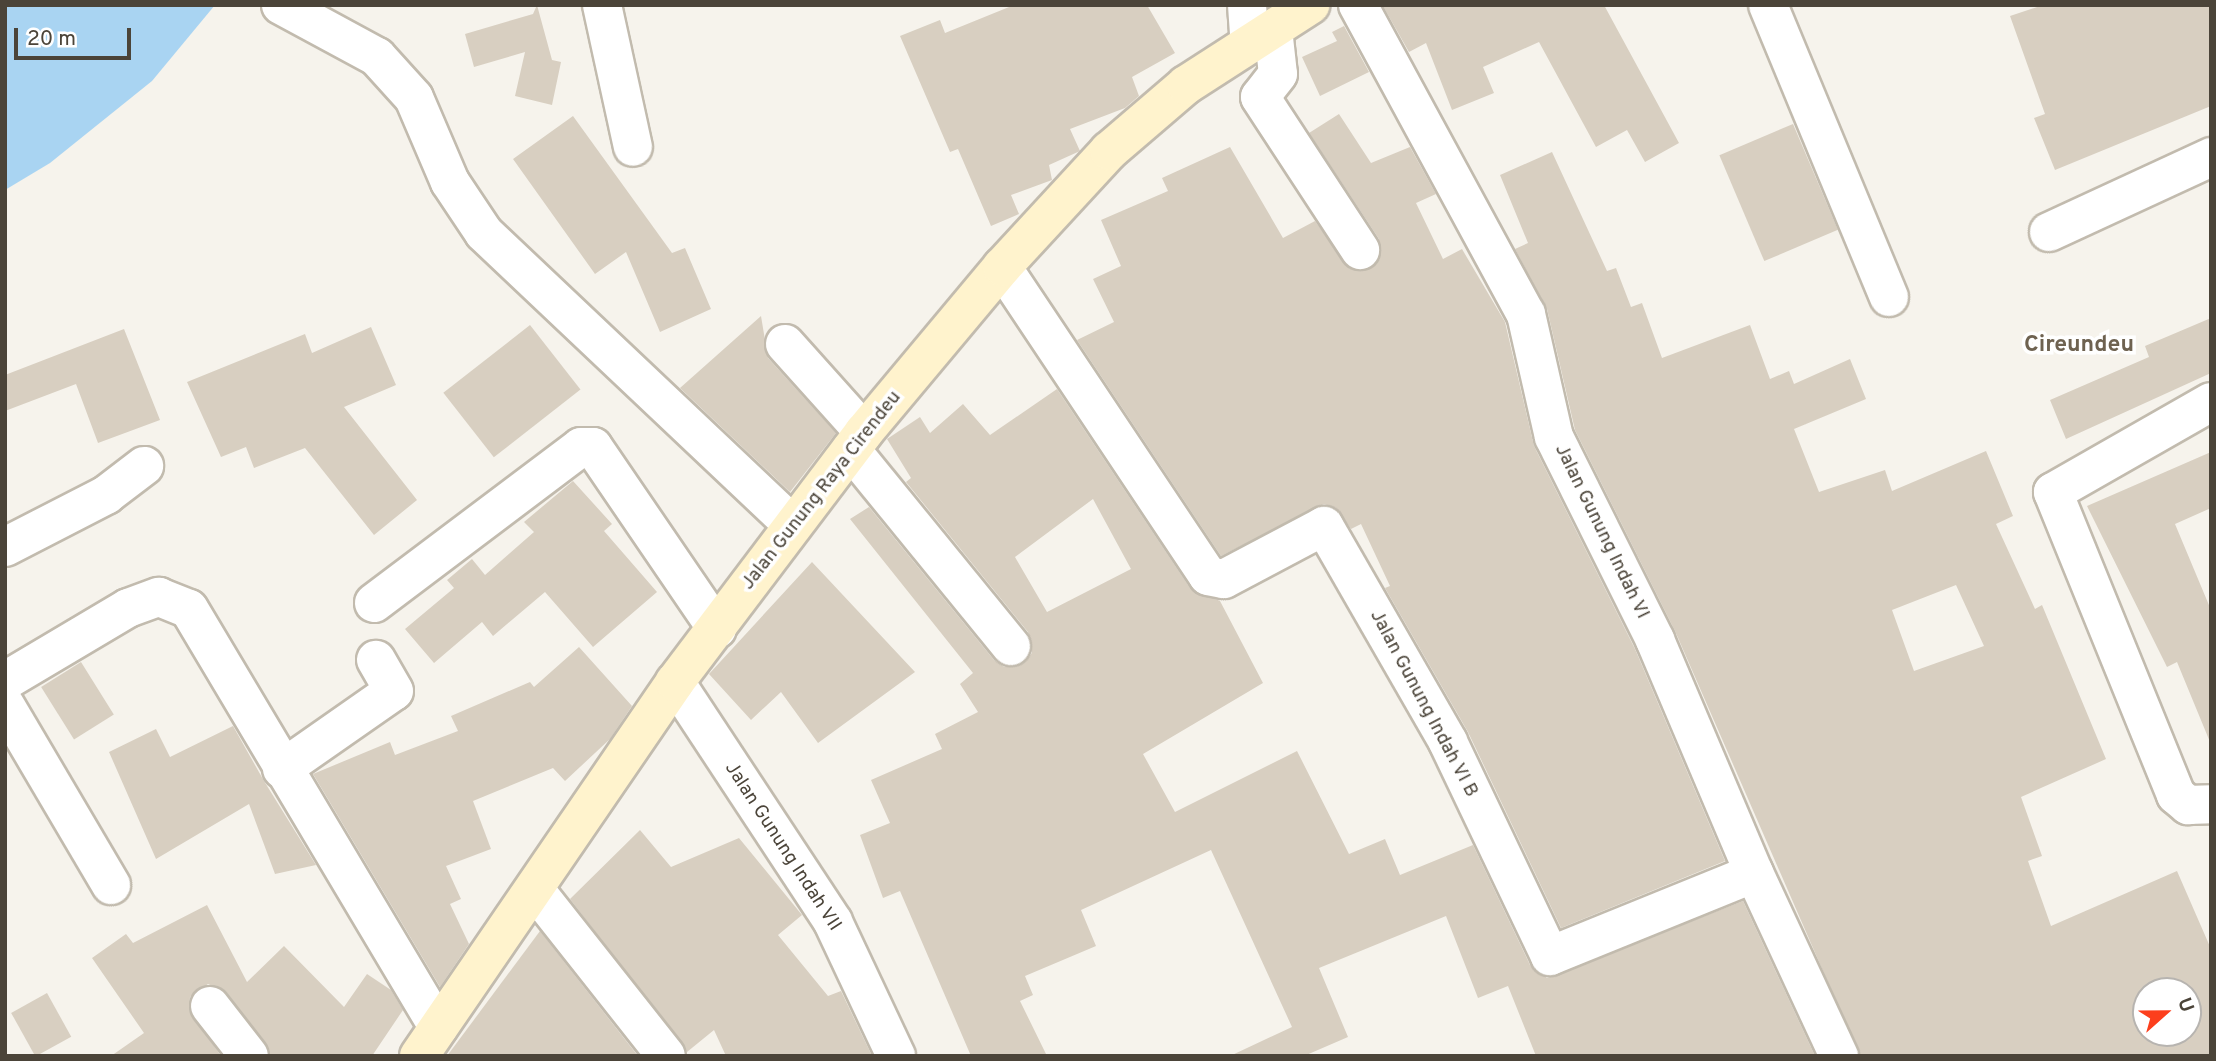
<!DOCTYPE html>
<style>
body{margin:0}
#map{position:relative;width:2216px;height:1061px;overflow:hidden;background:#f6f3ec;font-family:Overpass,sans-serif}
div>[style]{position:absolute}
.water>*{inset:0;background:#a9d4f2}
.building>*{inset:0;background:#d8cfc1;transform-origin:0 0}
.roads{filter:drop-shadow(2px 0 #c2bbae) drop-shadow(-2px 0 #c2bbae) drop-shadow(0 2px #c2bbae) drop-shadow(0 -2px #c2bbae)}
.street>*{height:38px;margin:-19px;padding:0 19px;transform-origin:19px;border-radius:19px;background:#fff}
.secondary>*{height:38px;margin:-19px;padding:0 19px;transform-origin:19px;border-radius:19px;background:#fff3cd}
span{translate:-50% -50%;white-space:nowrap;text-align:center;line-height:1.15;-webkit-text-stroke:7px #fff;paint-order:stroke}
.street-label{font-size:19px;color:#4b4439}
.quarter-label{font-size:23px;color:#6e6250;font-weight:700}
.frame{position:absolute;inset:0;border:7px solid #4b4439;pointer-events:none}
.north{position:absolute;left:2132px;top:977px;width:70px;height:70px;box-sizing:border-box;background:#fff;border:2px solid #b7b4b0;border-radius:50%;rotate:69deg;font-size:19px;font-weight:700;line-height:28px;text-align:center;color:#4b4439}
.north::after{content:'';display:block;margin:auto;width:24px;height:32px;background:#fc3f1d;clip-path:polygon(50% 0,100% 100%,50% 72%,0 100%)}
.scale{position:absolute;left:14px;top:28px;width:117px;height:32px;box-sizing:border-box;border:4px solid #4b4439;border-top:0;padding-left:9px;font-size:21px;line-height:24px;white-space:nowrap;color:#4b4439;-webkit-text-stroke:5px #fff;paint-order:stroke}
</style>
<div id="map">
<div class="water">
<i style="clip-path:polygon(5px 5px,215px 5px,152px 81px,50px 163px,5px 190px)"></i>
</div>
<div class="building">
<i style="clip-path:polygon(537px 5px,552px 60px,561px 62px,552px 105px,515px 96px,525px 52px,474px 67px,465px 34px,533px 14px)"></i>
<i style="clip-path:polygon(1014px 5px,1147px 5px,1175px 53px,1132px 77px,1139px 96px,1125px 108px,1070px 129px,1080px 151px,1049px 165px,1052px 180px,1011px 195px,1019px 214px,991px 226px,958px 149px,950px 152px,900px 36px,940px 20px,945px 33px)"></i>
<i style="clip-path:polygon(1604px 5px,1679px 143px,1645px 162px,1627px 130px,1596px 147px,1539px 42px,1483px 67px,1494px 93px,1452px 110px,1426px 43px,1409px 52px,1383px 6px)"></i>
<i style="clip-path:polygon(2043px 5px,2211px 5px,2211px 106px,2055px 170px,2034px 118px,2045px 114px,2010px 16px)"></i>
<i style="clip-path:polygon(1344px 26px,1369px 72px,1320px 96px,1302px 57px,1337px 41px,1332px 32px)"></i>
<i style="clip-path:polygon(1339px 114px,1371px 163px,1410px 147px,1436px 194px,1416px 203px,1443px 259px,1462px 249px,1505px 322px,1534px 446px,1635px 649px,1725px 861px,1561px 928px,1468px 732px,1385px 588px,1390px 586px,1361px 524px,1351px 529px,1336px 508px,1324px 504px,1221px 556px,1077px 340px,1114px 322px,1093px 279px,1121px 266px,1101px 220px,1168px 191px,1162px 178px,1230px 147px,1283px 238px,1315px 221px,1350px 269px,1372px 268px,1380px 259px,1379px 239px,1309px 133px)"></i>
<i style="clip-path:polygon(573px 116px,672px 253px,685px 248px,711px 309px,660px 332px,626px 252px,595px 274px,513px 159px)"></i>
<i style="left:1793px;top:124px;width:115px;height:80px;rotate:67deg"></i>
<i style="clip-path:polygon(evenodd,1552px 152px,1607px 271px,1616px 268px,1631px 307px,1642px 303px,1662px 358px,1750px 325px,1770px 379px,1789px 371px,1794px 384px,1850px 359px,1866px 399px,1794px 429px,1819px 492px,1885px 470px,1892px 491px,1986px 451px,2013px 516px,1996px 524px,2035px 609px,2042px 605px,2106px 759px,2021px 797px,2042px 856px,2028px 861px,2051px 926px,2177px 871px,2211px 949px,2211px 1056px,1860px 1056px,1675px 631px,1575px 430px,1547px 309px,1515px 249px,1528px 243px,1500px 175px,1552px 152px,1956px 585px,1984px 646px,1914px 671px,1892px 610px,1956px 585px,1552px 152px,2146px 991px,2188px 991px,2188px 1033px,2146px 1033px,2146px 991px)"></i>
<i style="clip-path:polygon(761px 316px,768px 358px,836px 433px,790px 492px,680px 388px)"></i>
<i style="clip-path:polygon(2211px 318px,2211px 373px,2066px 439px,2050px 400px,2149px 357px,2145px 346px)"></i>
<i style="left:530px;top:325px;width:82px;height:110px;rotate:52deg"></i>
<i style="clip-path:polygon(371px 327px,396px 385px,344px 407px,417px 500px,374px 535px,305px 448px,254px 468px,246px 447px,221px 457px,187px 382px,305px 334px,312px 353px)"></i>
<i style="clip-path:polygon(124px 329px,160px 420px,98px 443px,76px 384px,5px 411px,5px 375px)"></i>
<i style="clip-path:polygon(evenodd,1057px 389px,1190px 588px,1220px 601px,1263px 683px,1143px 754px,1175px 812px,1297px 751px,1349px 854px,1385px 839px,1400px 875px,1473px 845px,1530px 965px,1547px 978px,1743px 901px,1815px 1056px,1536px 1056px,1508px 986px,1478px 998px,1446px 916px,1319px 968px,1348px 1037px,1304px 1056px,1230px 1056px,1292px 1027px,1211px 850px,1081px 910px,1096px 946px,1025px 976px,1033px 995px,1020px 1001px,1047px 1056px,971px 1056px,900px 891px,883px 898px,860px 835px,890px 823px,871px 780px,942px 749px,935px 734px,978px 712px,960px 684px,973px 673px,850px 519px,869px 507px,994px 660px,1004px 667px,1024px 663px,1032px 653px,1028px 632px,906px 482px,911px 478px,887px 439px,920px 417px,930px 433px,963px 404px,990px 435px,1057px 389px,1093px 499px,1131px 569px,1047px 612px,1015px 557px,1093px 499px)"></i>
<i style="clip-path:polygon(2211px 452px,2211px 508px,2175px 524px,2211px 610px,2210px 742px,2177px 662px,2167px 667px,2087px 506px)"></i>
<i style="clip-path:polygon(573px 481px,612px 524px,604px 531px,657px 592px,593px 647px,545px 592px,493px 636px,482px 622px,434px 663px,405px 629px,454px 588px,447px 580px,472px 559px,485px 575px,534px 532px,524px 522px)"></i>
<i style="clip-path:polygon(812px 562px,915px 672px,818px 743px,781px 692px,751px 720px,709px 674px)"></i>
<i style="clip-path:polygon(579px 647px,632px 706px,610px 739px,565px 781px,553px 768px,473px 801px,491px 849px,446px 866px,461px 899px,450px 904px,469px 944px,440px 987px,313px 774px,390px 742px,395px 755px,458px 731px,451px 716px,530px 682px,534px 687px)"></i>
<i style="left:81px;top:662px;width:62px;height:47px;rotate:58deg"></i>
<i style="clip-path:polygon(233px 726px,264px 781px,316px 865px,275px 874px,249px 804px,156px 859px,109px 752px,156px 729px,170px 757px)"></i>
<i style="clip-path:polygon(640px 830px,671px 867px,739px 838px,802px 915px,778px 935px,828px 996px,841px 991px,872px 1056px,726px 1056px,714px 1030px,687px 1052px,570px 899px)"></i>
<i style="clip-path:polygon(207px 905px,247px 982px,284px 946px,344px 1007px,367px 974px,391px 990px,403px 1010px,372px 1056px,270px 1056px,227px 993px,208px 984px,190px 997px,189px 1010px,221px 1056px,111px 1056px,144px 1033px,92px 958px,126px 934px,133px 943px)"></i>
<i style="clip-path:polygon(540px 931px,638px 1056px,447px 1056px)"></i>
<i style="left:47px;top:993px;width:50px;height:41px;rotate:61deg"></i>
</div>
<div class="roads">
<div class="street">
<i style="left:281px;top:5px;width:109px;rotate:28.4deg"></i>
<i style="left:377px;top:57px;width:55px;rotate:47.9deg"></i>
<i style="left:414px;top:98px;width:91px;rotate:66.8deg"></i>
<i style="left:450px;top:182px;width:61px;rotate:56.3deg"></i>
<i style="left:484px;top:233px;width:425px;rotate:43.4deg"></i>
<i style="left:602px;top:5px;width:145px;rotate:77.7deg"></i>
<i style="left:1247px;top:5px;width:39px;rotate:86deg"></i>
<i style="left:1358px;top:5px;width:352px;rotate:61.5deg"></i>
<i style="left:1526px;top:314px;width:126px;rotate:77.2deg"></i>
<i style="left:1554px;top:437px;width:227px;rotate:63.5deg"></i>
<i style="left:1655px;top:640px;width:253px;rotate:67deg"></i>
<i style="left:1768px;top:5px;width:316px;rotate:67.5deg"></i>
<i style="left:1273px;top:29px;width:45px;rotate:83.7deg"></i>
<i style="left:1278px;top:74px;width:29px;rotate:128deg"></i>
<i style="left:1260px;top:97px;width:183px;rotate:56.8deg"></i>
<i style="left:2049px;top:232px;width:179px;rotate:-24.8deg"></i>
<i style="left:1002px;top:267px;width:371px;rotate:56.3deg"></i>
<i style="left:1208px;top:576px;width:16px;rotate:11deg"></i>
<i style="left:1224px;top:579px;width:113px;rotate:-27.9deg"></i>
<i style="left:1324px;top:526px;width:249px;rotate:60.1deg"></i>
<i style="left:1448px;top:742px;width:237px;rotate:64.5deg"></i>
<i style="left:1550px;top:956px;width:220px;rotate:-22.1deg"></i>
<i style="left:1754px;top:873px;width:202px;rotate:65.1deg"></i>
<i style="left:785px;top:344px;width:118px;rotate:48.1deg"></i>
<i style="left:2211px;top:402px;width:182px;rotate:150.3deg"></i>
<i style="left:2053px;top:492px;width:327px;rotate:67.9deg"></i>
<i style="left:2176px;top:795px;width:16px;rotate:40deg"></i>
<i style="left:2188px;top:805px;width:23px;rotate:-2deg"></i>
<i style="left:851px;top:450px;width:253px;rotate:50.8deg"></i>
<i style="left:5px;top:547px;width:114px;rotate:-27.2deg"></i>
<i style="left:106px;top:495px;width:48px;rotate:-37.3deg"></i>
<i style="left:374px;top:603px;width:259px;rotate:-37deg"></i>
<i style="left:581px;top:447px;width:12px"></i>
<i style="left:593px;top:447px;width:220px;rotate:55.7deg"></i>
<i style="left:5px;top:681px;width:143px;rotate:-30.7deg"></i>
<i style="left:128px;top:608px;width:33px;rotate:-20deg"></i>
<i style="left:159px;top:597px;width:32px;rotate:22deg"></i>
<i style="left:189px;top:609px;width:487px;rotate:59.2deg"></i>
<i style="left:675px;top:682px;width:287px;rotate:56.6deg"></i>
<i style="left:833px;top:922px;width:148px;rotate:64.8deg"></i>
<i style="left:5px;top:705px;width:209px;rotate:59.5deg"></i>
<i style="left:282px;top:769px;width:136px;rotate:-34.9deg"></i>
<i style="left:394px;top:691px;width:36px;rotate:-120deg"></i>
<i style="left:535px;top:890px;width:211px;rotate:51.7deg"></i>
<i style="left:210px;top:1006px;width:63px;rotate:52deg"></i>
</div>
<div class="secondary">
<i style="left:419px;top:1056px;width:453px;rotate:-55.6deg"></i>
<i style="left:675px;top:682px;width:313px;rotate:-52.9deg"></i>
<i style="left:864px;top:432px;width:215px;rotate:-50.1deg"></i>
<i style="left:1002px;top:267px;width:158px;rotate:-47.3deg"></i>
<i style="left:1109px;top:151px;width:101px;rotate:-40.6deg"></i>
<i style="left:1186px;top:85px;width:148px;rotate:-32.8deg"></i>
</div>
</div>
<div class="street-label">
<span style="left:822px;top:491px;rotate:-52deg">Jalan Gunung Raya Cirendeu</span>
<span style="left:1601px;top:532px;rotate:64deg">Jalan Gunung Indah VI</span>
<span style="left:1423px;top:704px;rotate:62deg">Jalan Gunung Indah VI B</span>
<span style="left:782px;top:847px;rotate:57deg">Jalan Gunung Indah VII</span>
</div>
<div class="quarter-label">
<span style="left:2079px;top:346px">Cireundeu</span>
</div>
<div class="frame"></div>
<div class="north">U</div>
<div class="scale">20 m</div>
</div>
